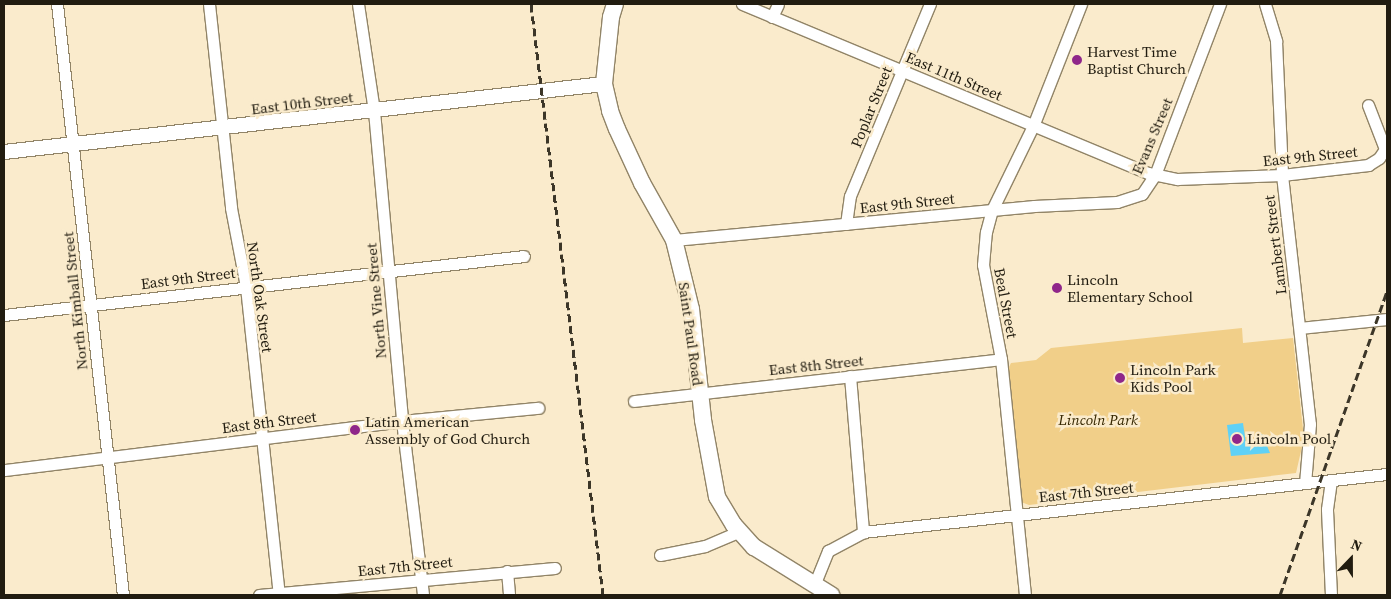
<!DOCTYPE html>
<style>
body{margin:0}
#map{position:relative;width:1391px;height:599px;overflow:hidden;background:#faebcc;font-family:"Source Serif 4",serif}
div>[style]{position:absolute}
.green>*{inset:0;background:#f1cf89}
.water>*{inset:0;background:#60d1f6}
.roads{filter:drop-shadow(1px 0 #918467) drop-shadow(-1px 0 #918467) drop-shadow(0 1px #918467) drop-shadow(0 -1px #918467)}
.minor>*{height:11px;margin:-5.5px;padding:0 5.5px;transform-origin:5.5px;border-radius:5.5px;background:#fff}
.tertiary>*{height:14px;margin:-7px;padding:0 7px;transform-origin:7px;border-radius:7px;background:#fff}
.secondary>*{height:16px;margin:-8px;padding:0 8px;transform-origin:8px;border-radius:8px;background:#fff}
.rail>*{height:3px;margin-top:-1.5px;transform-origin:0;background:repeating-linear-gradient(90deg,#3c3628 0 8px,transparent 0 12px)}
.dots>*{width:14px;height:14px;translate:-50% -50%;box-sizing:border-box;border:2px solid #faebcc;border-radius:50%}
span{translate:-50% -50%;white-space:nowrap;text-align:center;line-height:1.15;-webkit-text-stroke:5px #faebcc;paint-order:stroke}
.poi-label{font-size:15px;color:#211c10}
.left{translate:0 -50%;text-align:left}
.street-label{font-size:15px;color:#211c10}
.park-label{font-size:15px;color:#362700;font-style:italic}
.frame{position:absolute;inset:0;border:5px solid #211c10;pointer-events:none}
.north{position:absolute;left:1326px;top:534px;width:50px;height:50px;-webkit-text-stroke:4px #faebcc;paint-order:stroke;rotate:22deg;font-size:14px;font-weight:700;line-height:20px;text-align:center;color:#211c10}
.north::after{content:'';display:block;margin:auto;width:18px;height:22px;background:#211c10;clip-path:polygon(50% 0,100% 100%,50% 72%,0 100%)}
</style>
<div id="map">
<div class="green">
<i style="clip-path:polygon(1242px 328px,1243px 343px,1293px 338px,1304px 438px,1296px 473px,1029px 505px,1021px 502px,1007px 371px,1011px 363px,1036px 360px,1051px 348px)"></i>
</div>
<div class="water">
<i style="clip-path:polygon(1243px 423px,1246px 444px,1262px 434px,1270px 453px,1231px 456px,1227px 425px)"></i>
</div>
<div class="roads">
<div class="minor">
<i style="left:57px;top:4px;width:595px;rotate:83.63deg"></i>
<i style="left:209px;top:4px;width:205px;rotate:83.8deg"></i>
<i style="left:231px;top:208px;width:80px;rotate:79.2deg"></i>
<i style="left:246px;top:287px;width:310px;rotate:83.9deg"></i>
<i style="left:358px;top:4px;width:108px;rotate:81.5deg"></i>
<i style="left:374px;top:111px;width:311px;rotate:84.8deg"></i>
<i style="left:402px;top:421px;width:175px;rotate:83.1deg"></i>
<i style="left:742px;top:4px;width:440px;rotate:22.6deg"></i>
<i style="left:1148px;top:173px;width:30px;rotate:12deg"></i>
<i style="left:1177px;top:179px;width:105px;rotate:-2.2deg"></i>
<i style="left:1282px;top:175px;width:87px;rotate:-6.6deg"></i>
<i style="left:1368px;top:165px;width:13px;rotate:-32deg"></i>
<i style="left:1379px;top:158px;width:11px;rotate:-56deg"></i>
<i style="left:1385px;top:149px;width:47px;rotate:-111.1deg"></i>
<i style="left:1265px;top:4px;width:39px;rotate:73deg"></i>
<i style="left:1276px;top:41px;width:134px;rotate:87.4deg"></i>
<i style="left:1282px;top:175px;width:251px;rotate:83.6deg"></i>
<i style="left:1310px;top:424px;width:59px;rotate:94.8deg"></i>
<i style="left:772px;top:17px;width:14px;rotate:-65deg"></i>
<i style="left:846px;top:224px;width:28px;rotate:-82deg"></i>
<i style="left:850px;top:196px;width:208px;rotate:-67.4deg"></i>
<i style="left:674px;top:240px;width:362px;rotate:-5.4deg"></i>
<i style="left:1034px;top:206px;width:83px;rotate:-2.8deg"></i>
<i style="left:1117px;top:202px;width:26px;rotate:-18deg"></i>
<i style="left:1142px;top:194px;width:23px;rotate:-56deg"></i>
<i style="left:1155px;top:175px;width:183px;rotate:-69.2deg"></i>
<i style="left:4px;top:315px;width:523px;rotate:-6.47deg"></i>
<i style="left:1300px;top:328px;width:87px;rotate:-5.9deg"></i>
<i style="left:850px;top:376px;width:157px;rotate:85.2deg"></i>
<i style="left:634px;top:401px;width:369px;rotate:-6.5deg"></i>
<i style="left:4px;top:470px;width:401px;rotate:-7deg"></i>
<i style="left:402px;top:421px;width:137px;rotate:-5.5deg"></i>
<i style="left:660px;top:555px;width:46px;rotate:-11.3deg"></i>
<i style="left:705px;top:546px;width:38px;rotate:-23deg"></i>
<i style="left:507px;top:571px;width:24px;rotate:85deg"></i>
<i style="left:815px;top:583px;width:35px;rotate:-68deg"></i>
<i style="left:828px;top:551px;width:40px;rotate:-28deg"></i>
<i style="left:863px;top:532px;width:527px;rotate:-6.32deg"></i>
<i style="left:259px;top:595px;width:297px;rotate:-5.2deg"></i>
<i style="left:1025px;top:595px;width:237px;rotate:-95.8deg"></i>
<i style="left:1001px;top:359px;width:96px;rotate:-100.8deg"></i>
<i style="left:983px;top:265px;width:33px;rotate:-85deg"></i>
<i style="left:986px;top:232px;width:23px;rotate:-75deg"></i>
<i style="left:992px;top:210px;width:93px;rotate:-64deg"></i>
<i style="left:1033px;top:126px;width:131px;rotate:-68.5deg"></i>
<i style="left:1331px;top:595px;width:86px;rotate:-92.7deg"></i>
<i style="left:1327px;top:509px;width:29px;rotate:-82deg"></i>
</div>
<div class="tertiary">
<i style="left:4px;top:152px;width:604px;rotate:-6.47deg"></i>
</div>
<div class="secondary">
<i style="left:615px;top:4px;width:14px;rotate:107deg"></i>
<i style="left:611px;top:17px;width:67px;rotate:96deg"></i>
<i style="left:604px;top:84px;width:28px;rotate:77deg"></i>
<i style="left:610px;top:111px;width:19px;rotate:69deg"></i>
<i style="left:617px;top:129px;width:60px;rotate:65.2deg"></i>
<i style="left:642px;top:183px;width:65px;rotate:60.7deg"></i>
<i style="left:674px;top:240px;width:71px;rotate:76.2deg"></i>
<i style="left:691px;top:309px;width:112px;rotate:83.8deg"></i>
<i style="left:703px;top:420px;width:78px;rotate:79.7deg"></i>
<i style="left:717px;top:497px;width:33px;rotate:59deg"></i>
<i style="left:734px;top:525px;width:30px;rotate:48deg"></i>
<i style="left:754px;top:547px;width:91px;rotate:31.9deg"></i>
</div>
</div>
<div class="rail">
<i style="left:531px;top:4px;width:595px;rotate:83.05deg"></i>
<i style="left:1280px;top:595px;width:322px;rotate:-70.6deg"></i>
</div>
<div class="dots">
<i style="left:1077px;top:60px;background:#8f268a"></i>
<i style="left:1057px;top:288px;background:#8f268a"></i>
<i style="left:1120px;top:378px;background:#8f268a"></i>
<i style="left:355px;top:430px;background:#8f268a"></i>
<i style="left:1237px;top:439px;background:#8f268a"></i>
</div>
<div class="poi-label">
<span class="left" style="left:1087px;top:60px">Harvest Time<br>Baptist Church</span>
<span class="left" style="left:1067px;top:288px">Lincoln<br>Elementary School</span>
<span class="left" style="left:1130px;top:378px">Lincoln Park<br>Kids Pool</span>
<span class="left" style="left:365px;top:430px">Latin American<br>Assembly of God Church</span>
<span class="left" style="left:1247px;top:439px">Lincoln Pool</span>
</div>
<div class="street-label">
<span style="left:954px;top:76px;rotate:23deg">East 11th Street</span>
<span style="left:302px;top:103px;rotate:-7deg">East 10th Street</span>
<span style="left:871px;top:107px;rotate:-68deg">Poplar Street</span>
<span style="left:1152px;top:136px;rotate:-67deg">Evans Street</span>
<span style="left:1310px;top:156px;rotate:-6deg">East 9th Street</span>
<span style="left:907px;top:203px;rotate:-6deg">East 9th Street</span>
<span style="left:1275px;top:245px;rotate:-97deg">Lambert Street</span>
<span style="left:188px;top:278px;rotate:-7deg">East 9th Street</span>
<span style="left:260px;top:297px;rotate:82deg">North Oak Street</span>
<span style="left:75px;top:301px;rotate:-96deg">North Kimball Street</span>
<span style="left:376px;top:301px;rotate:-95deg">North Vine Street</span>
<span style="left:1006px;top:303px;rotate:79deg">Beal Street</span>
<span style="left:691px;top:334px;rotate:82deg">Saint Paul Road</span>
<span style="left:816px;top:365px;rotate:-6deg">East 8th Street</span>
<span style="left:269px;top:422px;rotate:-7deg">East 8th Street</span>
<span style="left:1086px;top:492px;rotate:-6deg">East 7th Street</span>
<span style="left:405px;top:566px;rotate:-6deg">East 7th Street</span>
</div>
<div class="park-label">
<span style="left:1098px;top:420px">Lincoln Park</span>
</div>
<div class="frame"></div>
<div class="north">N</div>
</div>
